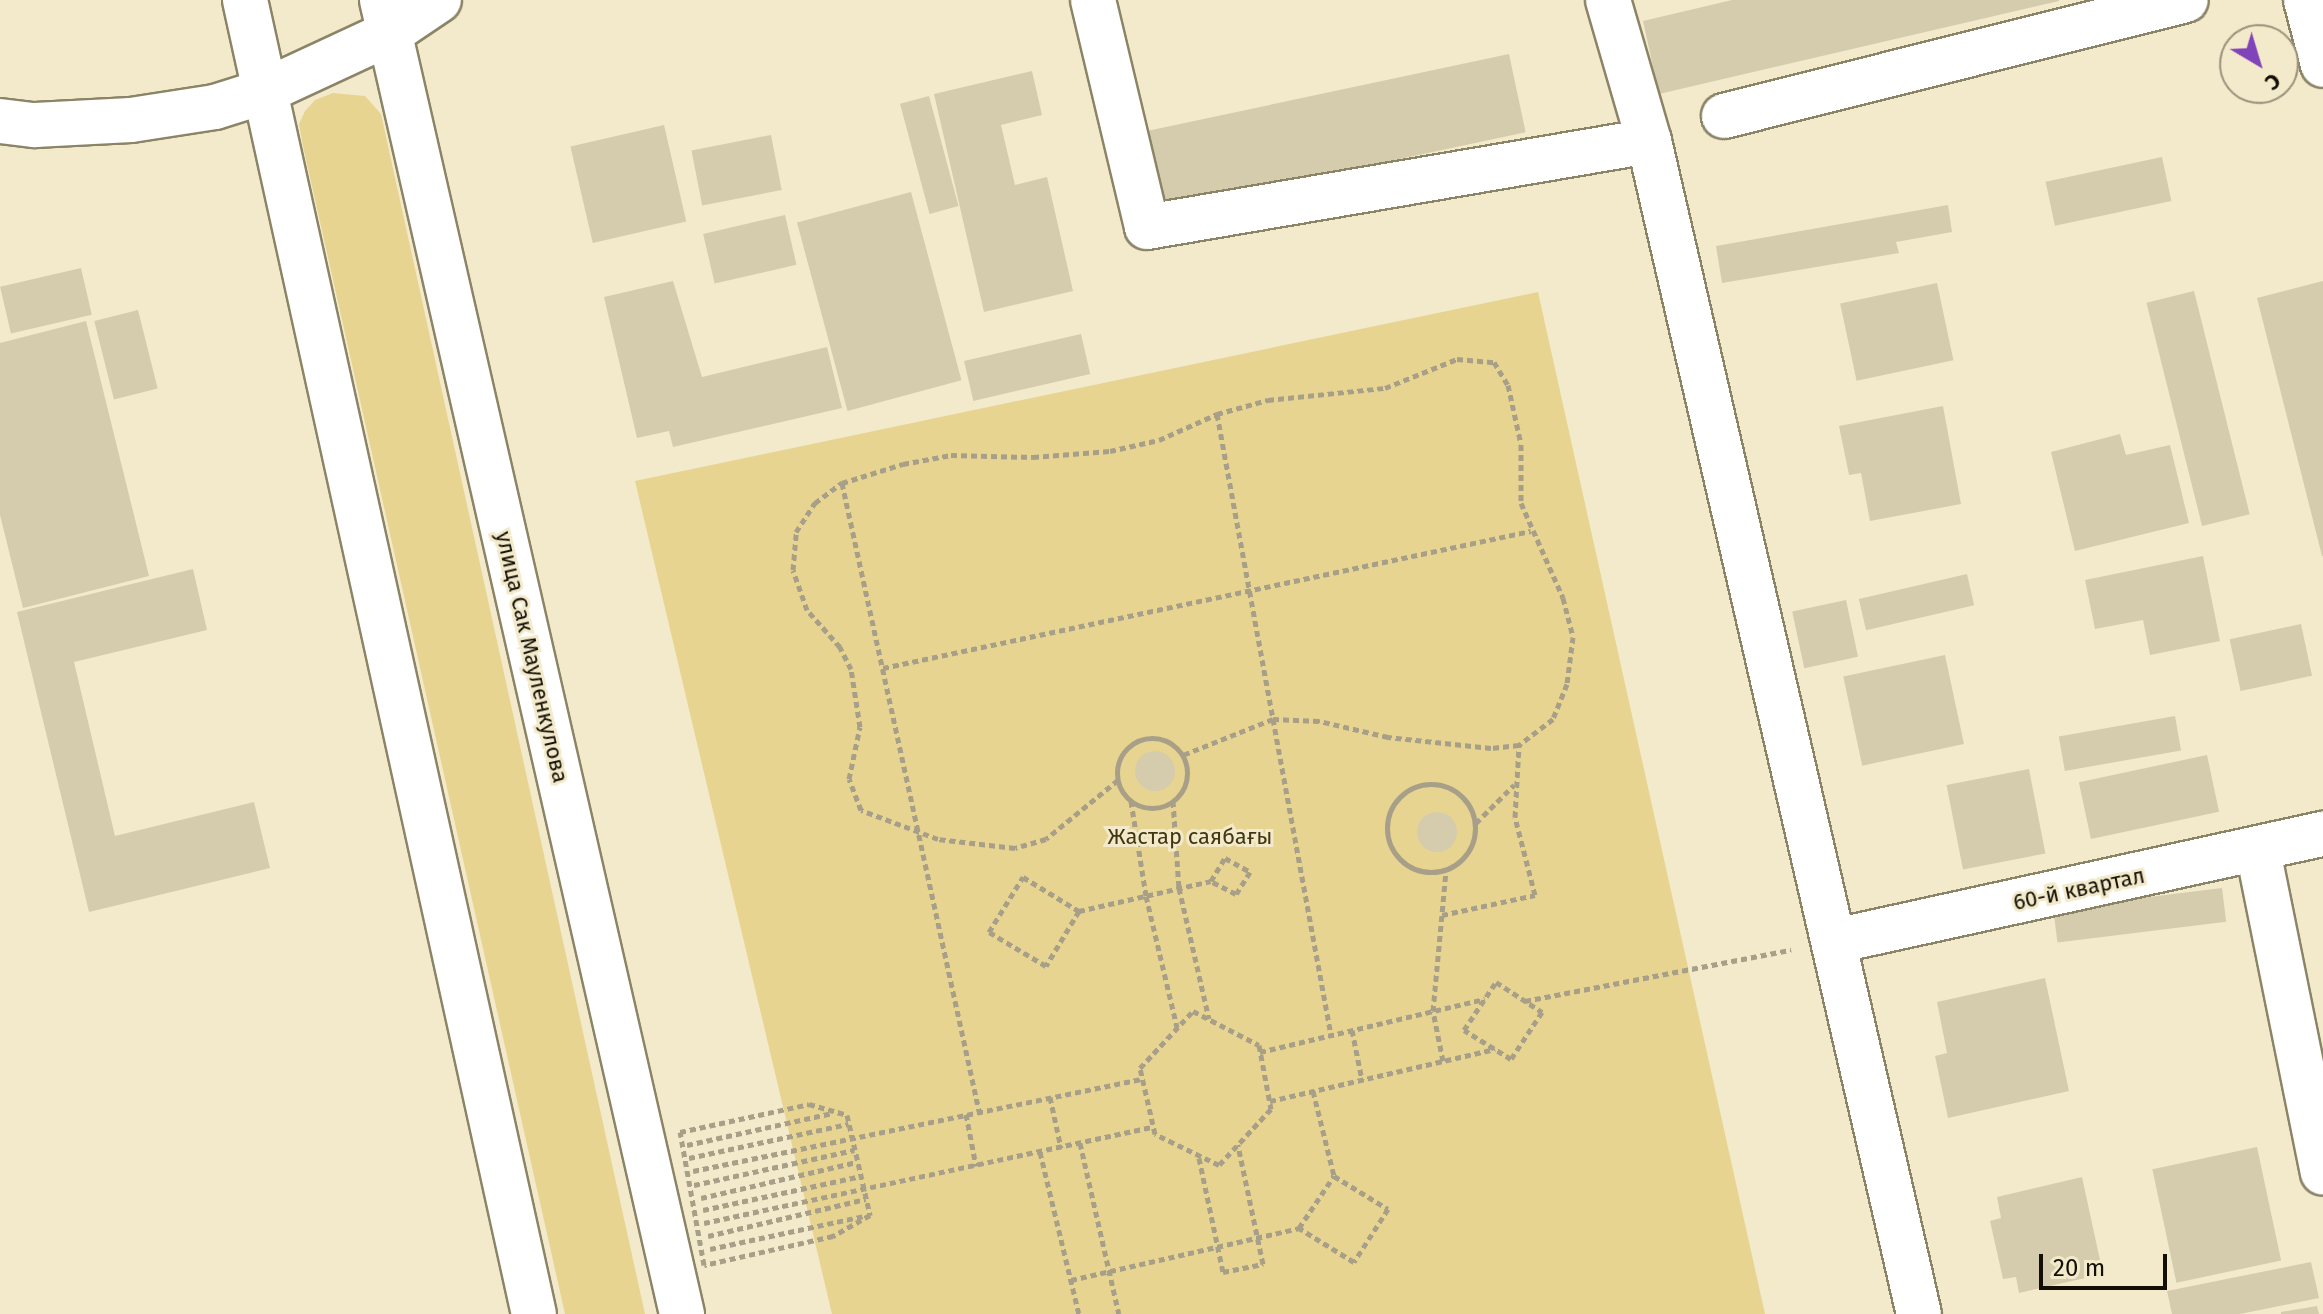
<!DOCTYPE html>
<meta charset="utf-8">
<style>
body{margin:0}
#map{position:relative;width:2323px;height:1314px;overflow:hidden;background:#f3eacb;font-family:"Fira Sans",sans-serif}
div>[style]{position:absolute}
.green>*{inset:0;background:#e8d491}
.building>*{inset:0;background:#d5ccad;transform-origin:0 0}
.round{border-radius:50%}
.path>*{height:5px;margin-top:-2.5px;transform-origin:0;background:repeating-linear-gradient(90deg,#a79f88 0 6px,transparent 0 10px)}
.path>.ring{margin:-2.5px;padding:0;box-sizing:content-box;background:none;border:5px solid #a79f88;border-radius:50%}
.roads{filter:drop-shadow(2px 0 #8c8467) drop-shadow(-2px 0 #8c8467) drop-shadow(0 2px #8c8467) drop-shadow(0 -2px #8c8467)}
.minor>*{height:44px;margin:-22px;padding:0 22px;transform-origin:22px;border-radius:22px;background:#fff}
.tertiary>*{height:44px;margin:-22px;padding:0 22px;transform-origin:22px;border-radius:22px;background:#fff}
.secondary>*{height:44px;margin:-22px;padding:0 22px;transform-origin:22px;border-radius:22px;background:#fff}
span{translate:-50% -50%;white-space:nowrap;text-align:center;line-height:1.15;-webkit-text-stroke:6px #f3eacb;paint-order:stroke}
.street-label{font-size:22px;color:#130f05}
.park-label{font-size:22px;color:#413713}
.north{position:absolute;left:2219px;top:24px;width:80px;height:80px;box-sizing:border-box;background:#f3eacb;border:2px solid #99927c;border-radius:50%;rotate:142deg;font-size:22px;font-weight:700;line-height:32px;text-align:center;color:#130f05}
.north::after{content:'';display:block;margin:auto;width:28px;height:36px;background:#8143b9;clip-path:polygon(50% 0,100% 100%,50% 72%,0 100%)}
.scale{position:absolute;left:2039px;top:1254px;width:128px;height:36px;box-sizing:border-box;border:4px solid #130f05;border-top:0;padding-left:10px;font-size:24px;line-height:28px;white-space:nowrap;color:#130f05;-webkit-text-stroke:6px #f3eacb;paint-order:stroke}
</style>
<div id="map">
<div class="green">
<i style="clip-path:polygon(333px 93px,365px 96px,381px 114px,645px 1314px,565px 1314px,303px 146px,299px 124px,305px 111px,315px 100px)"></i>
<i style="clip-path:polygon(1538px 292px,1765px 1314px,832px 1314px,635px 481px)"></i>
</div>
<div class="building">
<i style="clip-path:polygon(1732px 0,2059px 0,2059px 1px,1659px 94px,1643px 21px)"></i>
<i style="left:1509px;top:54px;width:80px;height:387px;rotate:78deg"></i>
<i style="clip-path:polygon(1032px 71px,1042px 115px,1001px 125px,1015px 185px,1047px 177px,1073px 291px,984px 312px,934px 94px)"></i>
<i style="left:929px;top:96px;width:114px;height:30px;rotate:75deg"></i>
<i style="left:664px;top:125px;width:99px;height:96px;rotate:77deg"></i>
<i style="left:771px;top:135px;width:56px;height:81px;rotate:79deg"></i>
<i style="left:2162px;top:157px;width:45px;height:119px;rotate:78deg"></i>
<i style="left:911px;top:192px;width:195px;height:118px;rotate:75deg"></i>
<i style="clip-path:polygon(1948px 205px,1952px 232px,1896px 242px,1899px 253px,1722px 283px,1716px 246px)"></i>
<i style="left:785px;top:215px;width:51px;height:84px;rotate:77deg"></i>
<i style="left:81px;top:268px;width:48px;height:83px;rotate:77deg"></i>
<i style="clip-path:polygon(673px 281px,702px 377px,827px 347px,842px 408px,673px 447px,669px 431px,637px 438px,604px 297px)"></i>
<i style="clip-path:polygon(2323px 281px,2323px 556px,2322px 556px,2257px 298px)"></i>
<i style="left:1937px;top:283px;width:79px;height:99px;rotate:78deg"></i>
<i style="left:2194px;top:291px;width:230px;height:49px;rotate:76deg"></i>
<i style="left:138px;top:310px;width:81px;height:45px;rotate:76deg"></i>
<i style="clip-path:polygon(86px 321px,149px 576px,23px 608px,0 515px,0 343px)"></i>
<i style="left:1081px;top:334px;width:41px;height:120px;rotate:77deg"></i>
<i style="clip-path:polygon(1943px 406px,1961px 504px,1870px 521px,1861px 473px,1849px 475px,1839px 426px)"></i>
<i style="clip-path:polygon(2120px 434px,2126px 455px,2170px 445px,2189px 523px,2075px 551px,2051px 452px)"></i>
<i style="clip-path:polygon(2203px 556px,2220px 641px,2150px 655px,2143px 620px,2095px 629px,2085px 580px)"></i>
<i style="clip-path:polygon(193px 569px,207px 630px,74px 662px,115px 836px,254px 802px,270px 868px,89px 912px,17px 612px)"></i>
<i style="left:1967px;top:574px;width:32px;height:111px;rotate:77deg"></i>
<i style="left:1846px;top:600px;width:58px;height:55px;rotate:78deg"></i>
<i style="left:2301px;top:624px;width:53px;height:73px;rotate:78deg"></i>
<i style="left:1945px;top:655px;width:91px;height:104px;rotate:78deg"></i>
<i style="left:2175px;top:716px;width:35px;height:118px;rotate:80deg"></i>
<i class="round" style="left:1135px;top:751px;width:40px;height:40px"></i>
<i style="left:2207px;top:755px;width:58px;height:131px;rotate:78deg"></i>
<i style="left:2029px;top:769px;width:86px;height:84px;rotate:79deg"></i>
<i class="round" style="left:1417px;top:812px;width:40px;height:40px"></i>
<i style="left:2222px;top:888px;width:34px;height:170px;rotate:83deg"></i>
<i style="clip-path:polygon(2045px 978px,2069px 1091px,1948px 1118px,1935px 1056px,1947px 1053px,1937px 1002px)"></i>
<i style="left:2257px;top:1147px;width:116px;height:107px;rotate:78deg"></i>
<i style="clip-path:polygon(2082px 1177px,2103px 1274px,2019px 1293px,2016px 1277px,2003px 1279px,1990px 1221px,2001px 1218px,1997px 1197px)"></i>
<i style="clip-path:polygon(2311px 1262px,2319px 1298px,2240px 1314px,2172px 1314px,2167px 1291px)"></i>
<i style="clip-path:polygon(2317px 1306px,2319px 1314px,2281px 1314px,2281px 1312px)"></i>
</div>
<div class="path">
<i style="left:1217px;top:414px;width:631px;rotate:79.6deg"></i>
<i style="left:842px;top:483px;width:643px;rotate:77.69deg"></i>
<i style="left:883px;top:668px;width:662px;rotate:-11.94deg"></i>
<i class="ring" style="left:1117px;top:738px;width:65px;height:65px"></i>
<i style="left:1118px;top:780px;width:93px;rotate:140.7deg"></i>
<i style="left:1046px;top:839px;width:32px;rotate:164deg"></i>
<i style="left:1015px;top:848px;width:78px;rotate:-173.3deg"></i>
<i style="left:938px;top:839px;width:82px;rotate:-159.4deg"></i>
<i style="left:861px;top:810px;width:33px;rotate:-111deg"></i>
<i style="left:849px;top:779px;width:53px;rotate:-78.1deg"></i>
<i style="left:860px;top:727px;width:59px;rotate:-98.8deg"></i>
<i style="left:851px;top:669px;width:25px;rotate:-117deg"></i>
<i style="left:840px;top:647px;width:50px;rotate:-131.7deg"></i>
<i style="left:807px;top:610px;width:42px;rotate:-109.3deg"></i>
<i style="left:793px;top:570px;width:38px;rotate:-85deg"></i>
<i style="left:796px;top:532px;width:35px;rotate:-57deg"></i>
<i style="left:815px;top:503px;width:34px;rotate:-37deg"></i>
<i style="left:842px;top:483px;width:64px;rotate:-17.3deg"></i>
<i style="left:903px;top:464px;width:49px;rotate:-10.6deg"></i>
<i style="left:951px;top:455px;width:82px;rotate:1.4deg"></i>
<i style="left:1033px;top:457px;width:77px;rotate:-4.5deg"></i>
<i style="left:1110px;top:451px;width:50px;rotate:-12.7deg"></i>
<i style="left:1159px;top:440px;width:64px;rotate:-24.1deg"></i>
<i style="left:1217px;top:414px;width:53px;rotate:-15.4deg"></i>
<i style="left:1268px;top:400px;width:118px;rotate:-5.9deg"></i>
<i style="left:1385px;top:388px;width:78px;rotate:-21.9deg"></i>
<i style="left:1457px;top:359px;width:37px;rotate:5deg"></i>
<i style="left:1494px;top:362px;width:27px;rotate:59deg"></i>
<i style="left:1508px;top:385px;width:60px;rotate:77.6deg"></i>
<i style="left:1521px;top:444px;width:59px;rotate:90deg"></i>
<i style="left:1521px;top:503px;width:104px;rotate:66.1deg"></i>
<i style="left:1563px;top:598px;width:40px;rotate:75.6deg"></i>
<i style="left:1573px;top:637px;width:47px;rotate:97.3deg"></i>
<i style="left:1567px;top:684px;width:38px;rotate:112deg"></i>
<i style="left:1553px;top:719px;width:43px;rotate:142.6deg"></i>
<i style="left:1519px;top:745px;width:28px;rotate:174deg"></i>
<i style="left:1491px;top:748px;width:104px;rotate:-173.9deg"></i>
<i style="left:1388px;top:737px;width:71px;rotate:-166.9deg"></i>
<i style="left:1319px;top:721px;width:46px;rotate:-177.5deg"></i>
<i style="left:1273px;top:719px;width:97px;rotate:158.2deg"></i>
<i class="ring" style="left:1387px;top:784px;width:83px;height:83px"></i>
<i style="left:1131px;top:801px;width:96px;rotate:81deg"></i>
<i style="left:1146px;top:896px;width:135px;rotate:76.7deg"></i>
<i style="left:1173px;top:801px;width:87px;rotate:86.1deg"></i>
<i style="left:1179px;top:888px;width:134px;rotate:77.1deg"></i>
<i style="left:1476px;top:823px;width:54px;rotate:-45deg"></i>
<i style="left:1225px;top:858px;width:29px;rotate:29deg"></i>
<i style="left:1250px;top:872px;width:26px;rotate:122deg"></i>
<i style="left:1236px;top:894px;width:28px;rotate:-153deg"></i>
<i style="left:1211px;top:881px;width:27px;rotate:-59deg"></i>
<i style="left:1079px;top:911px;width:64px;rotate:121deg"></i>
<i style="left:1046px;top:966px;width:66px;rotate:-149.2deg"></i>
<i style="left:989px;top:932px;width:65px;rotate:-58.3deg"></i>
<i style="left:1023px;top:877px;width:66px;rotate:31.3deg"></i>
<i style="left:1079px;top:911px;width:135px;rotate:-12.8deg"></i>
<i style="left:1442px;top:915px;width:95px;rotate:-12.1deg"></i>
<i style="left:1535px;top:895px;width:81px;rotate:-104.4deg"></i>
<i style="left:1515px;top:817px;width:72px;rotate:-86.8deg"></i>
<i style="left:1496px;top:982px;width:55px;rotate:33.1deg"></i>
<i style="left:1542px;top:1012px;width:56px;rotate:123.4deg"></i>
<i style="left:1511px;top:1059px;width:55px;rotate:-148.3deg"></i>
<i style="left:1464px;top:1030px;width:58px;rotate:-56.3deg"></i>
<i style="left:1525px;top:1001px;width:271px;rotate:-10.9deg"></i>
<i style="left:1193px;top:1011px;width:74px;rotate:27.3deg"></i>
<i style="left:1259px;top:1045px;width:65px;rotate:79.4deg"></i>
<i style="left:1271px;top:1109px;width:76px;rotate:132.9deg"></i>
<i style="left:1219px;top:1165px;width:71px;rotate:-154.2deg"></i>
<i style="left:1155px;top:1134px;width:68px;rotate:-102.8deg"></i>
<i style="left:1140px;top:1068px;width:78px;rotate:-47.1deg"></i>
<i style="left:1352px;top:1030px;width:51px;rotate:78.7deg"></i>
<i style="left:1260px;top:1052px;width:231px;rotate:-13.3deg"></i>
<i style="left:1443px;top:1061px;width:51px;rotate:-101.3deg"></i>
<i style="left:1433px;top:1011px;width:142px;rotate:-84.7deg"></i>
<i style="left:1313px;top:1091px;width:88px;rotate:76.1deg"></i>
<i style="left:1050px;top:1097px;width:52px;rotate:77.8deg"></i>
<i style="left:1270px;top:1101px;width:231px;rotate:-13deg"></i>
<i style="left:809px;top:1104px;width:40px;rotate:16deg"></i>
<i style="left:847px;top:1115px;width:103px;rotate:77deg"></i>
<i style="left:870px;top:1215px;width:43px;rotate:150.4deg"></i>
<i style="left:833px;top:1236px;width:132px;rotate:167.3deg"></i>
<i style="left:704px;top:1265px;width:135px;rotate:-100.2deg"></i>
<i style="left:680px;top:1132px;width:132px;rotate:-12.2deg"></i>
<i style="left:966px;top:1114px;width:53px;rotate:79.1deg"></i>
<i style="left:1080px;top:1143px;width:175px;rotate:77.2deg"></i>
<i style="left:687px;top:1145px;width:149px;rotate:-12.4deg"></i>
<i style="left:1040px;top:1152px;width:167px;rotate:76.5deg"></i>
<i style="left:689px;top:1158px;width:163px;rotate:-12.1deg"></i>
<i style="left:1199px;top:1158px;width:116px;rotate:78.1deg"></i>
<i style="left:1223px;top:1272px;width:41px;rotate:-11.3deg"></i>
<i style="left:1263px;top:1264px;width:122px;rotate:-101.9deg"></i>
<i style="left:693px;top:1171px;width:459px;rotate:-11.6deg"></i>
<i style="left:1334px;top:1176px;width:63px;rotate:31.4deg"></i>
<i style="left:1388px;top:1209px;width:63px;rotate:122.7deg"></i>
<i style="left:1354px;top:1262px;width:65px;rotate:-148.3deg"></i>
<i style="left:1299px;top:1228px;width:63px;rotate:-56.1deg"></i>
<i style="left:694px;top:1185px;width:164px;rotate:-12.3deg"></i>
<i style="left:701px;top:1198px;width:160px;rotate:-13deg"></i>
<i style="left:703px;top:1210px;width:162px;rotate:-12.1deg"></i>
<i style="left:704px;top:1223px;width:459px;rotate:-12.1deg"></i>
<i style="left:708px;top:1236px;width:162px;rotate:-13.2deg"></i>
<i style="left:710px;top:1249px;width:157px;rotate:-12.1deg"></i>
<i style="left:1071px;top:1280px;width:234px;rotate:-12.8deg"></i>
</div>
<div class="roads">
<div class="minor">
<i style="left:1093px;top:0;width:233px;rotate:76.6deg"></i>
<i style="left:1147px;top:227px;width:509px;rotate:-9.72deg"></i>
<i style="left:1608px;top:0;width:147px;rotate:73.8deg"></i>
<i style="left:1649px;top:141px;width:1204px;rotate:77.04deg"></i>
<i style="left:2306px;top:0;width:67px;rotate:75.3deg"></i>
<i style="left:390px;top:33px;width:59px;rotate:-34deg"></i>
<i style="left:1724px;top:116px;width:476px;rotate:-14.1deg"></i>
<i style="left:0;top:121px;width:35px;rotate:7deg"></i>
<i style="left:35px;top:125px;width:96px;rotate:-3deg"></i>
<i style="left:131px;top:120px;width:85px;rotate:-8.8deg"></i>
<i style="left:215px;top:107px;width:50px;rotate:-17.4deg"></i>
<i style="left:2258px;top:851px;width:328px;rotate:78.6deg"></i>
<i style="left:1835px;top:941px;width:500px;rotate:-12.4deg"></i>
</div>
<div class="tertiary">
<i style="left:263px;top:92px;width:140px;rotate:-24.9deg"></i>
</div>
<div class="secondary">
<i style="left:245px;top:0;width:1345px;rotate:77.6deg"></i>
<i style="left:382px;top:0;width:1348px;rotate:77.14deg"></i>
</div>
</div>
<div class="street-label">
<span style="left:532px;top:657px;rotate:77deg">улица Сак Мауленкулова</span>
<span style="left:2079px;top:889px;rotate:-12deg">60-й квартал</span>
</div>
<div class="park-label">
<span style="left:1190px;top:837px">Жастар саябағы</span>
</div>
<div class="north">С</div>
<div class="scale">20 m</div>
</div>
